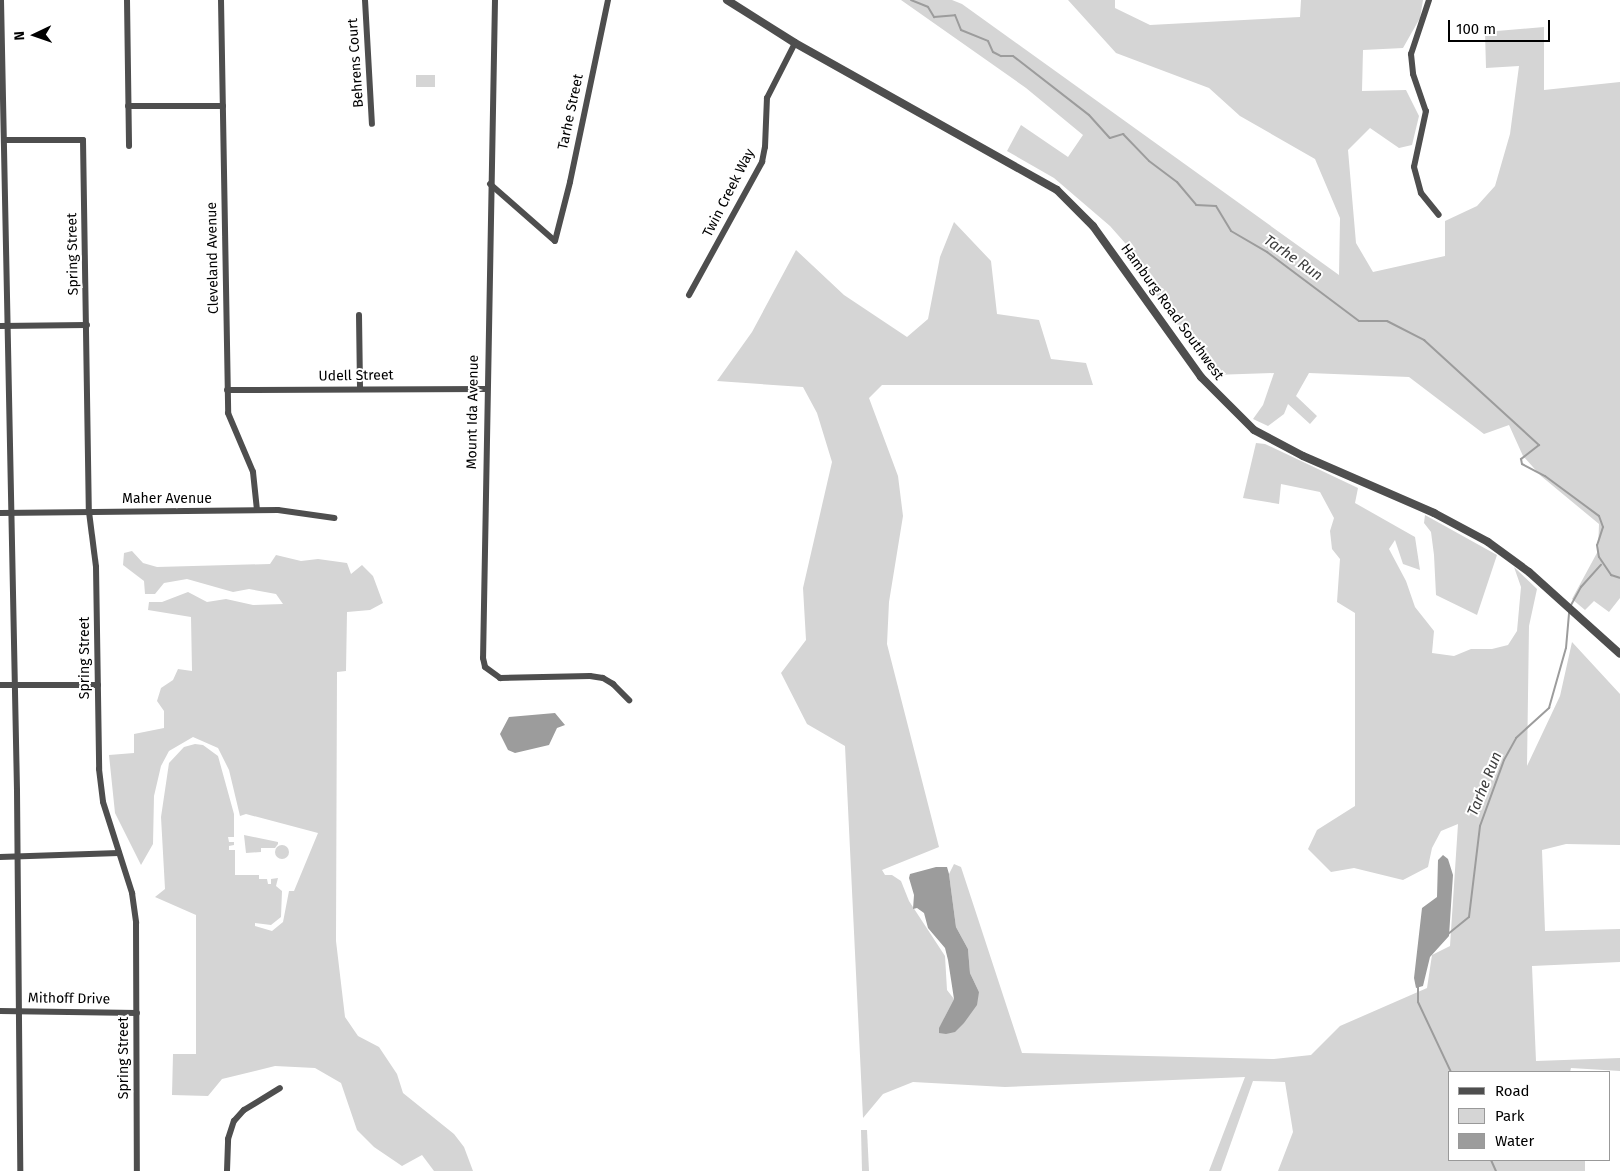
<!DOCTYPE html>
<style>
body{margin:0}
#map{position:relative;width:1620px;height:1171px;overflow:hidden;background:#fff;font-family:"Fira Sans",sans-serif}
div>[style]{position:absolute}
.green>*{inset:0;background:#d5d5d5;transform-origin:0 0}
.round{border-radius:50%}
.water>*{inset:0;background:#9c9c9c}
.stream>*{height:2px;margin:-1px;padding:0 1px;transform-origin:1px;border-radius:1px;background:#9c9c9c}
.minor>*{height:6px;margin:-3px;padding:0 3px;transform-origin:3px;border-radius:3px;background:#4e4e4e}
.tertiary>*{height:8px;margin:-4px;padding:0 4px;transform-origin:4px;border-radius:4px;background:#4e4e4e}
span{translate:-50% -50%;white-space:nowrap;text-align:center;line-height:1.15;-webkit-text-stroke:4px #fff;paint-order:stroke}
.street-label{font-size:14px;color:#000}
.water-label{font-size:15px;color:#3d3d3d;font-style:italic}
.legend{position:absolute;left:1448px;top:1071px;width:162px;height:90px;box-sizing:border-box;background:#fff;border:1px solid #999;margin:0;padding:6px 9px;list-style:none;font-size:15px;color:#000}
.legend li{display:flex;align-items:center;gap:10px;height:25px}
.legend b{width:25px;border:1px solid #999}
.north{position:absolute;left:10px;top:10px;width:50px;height:50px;-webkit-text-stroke:4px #fff;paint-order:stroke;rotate:267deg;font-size:14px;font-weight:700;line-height:20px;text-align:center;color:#000}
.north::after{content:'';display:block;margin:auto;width:18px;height:22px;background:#000;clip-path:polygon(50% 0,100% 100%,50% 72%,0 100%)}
.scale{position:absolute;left:1448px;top:20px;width:102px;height:22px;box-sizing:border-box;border:2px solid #000;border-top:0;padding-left:6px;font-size:15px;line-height:18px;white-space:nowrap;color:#000;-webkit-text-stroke:4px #fff;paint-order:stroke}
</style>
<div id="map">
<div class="green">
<i style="clip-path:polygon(901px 0,952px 0,962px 4px,1339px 275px,1340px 218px,1315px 159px,1240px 116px,1209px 88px,1116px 53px,1068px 0,1115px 0,1115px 8px,1150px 25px,1300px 17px,1301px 0,1423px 0,1420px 18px,1403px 48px,1363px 50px,1362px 91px,1406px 90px,1419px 116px,1412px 145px,1399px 148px,1370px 128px,1348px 150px,1356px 243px,1373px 272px,1445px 256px,1445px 221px,1477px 206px,1495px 186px,1510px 134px,1519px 66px,1486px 68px,1485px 32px,1544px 27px,1544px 90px,1620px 82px,1620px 598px,1609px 612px,1594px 601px,1585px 610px,1572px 599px,1598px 551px,1599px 524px,1541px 476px,1523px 456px,1509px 425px,1484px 434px,1409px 377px,1309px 373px,1296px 396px,1317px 416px,1310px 424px,1288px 404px,1284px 414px,1268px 426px,1253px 419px,1263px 405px,1274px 373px,1213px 375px,1153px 290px,1140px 260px,1110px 226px,1054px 178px,1007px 151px,1021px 125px,1068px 157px,1083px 135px,1026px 88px)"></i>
<i style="left:416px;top:75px;width:19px;height:12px"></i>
<i style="clip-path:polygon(954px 222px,991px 261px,997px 314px,1039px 320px,1051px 359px,1086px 363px,1093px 385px,882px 385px,869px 398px,898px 476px,903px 516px,889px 602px,887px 644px,939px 847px,882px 870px,885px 875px,892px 875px,901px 881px,909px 901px,945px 956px,947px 990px,954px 999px,944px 1019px,979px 992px,970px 973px,968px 949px,956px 927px,949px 874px,954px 864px,961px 867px,1022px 1053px,1274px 1059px,1311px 1055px,1340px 1026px,1427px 988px,1432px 955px,1450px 946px,1458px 824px,1441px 831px,1432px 848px,1428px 867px,1403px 880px,1354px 868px,1331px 872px,1308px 849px,1317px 830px,1355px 806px,1355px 613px,1337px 602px,1340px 559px,1332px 549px,1330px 531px,1334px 518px,1320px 492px,1281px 484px,1279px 504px,1243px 498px,1256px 443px,1265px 444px,1358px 488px,1355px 503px,1415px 537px,1420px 570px,1403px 564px,1395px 540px,1389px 549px,1406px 581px,1415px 607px,1434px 631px,1432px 653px,1454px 656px,1471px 649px,1492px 649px,1508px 645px,1517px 631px,1521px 587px,1514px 567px,1537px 589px,1529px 626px,1527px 766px,1560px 696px,1572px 642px,1620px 694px,1620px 845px,1566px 844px,1542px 850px,1545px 931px,1620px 929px,1620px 962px,1532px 966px,1536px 1061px,1620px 1058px,1620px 1071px,1571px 1068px,1570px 1072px,1449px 1072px,1449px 1160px,1575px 1160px,1585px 1161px,1585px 1171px,1278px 1171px,1293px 1132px,1285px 1082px,1253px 1081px,1221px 1171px,1209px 1171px,1245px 1077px,1005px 1087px,913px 1082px,883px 1094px,863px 1118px,845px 746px,807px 724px,781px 673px,806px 640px,803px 588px,832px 462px,817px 413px,803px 387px,717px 381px,752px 332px,796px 250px,844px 295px,907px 337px,928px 319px,940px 257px)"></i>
<i style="clip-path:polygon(1425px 515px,1497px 555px,1477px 615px,1436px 595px,1434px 555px,1431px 532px,1424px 523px)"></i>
<i style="clip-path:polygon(132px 551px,143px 563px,157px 567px,270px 564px,276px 555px,301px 561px,318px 559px,347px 563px,351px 574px,362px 565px,373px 576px,383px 603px,370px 610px,347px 612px,346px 671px,337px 672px,336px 941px,345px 1017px,358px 1036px,379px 1047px,397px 1074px,403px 1093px,454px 1134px,464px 1147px,473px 1171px,434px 1171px,422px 1155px,402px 1166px,374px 1147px,357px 1130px,341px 1083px,315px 1068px,275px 1066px,222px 1079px,208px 1096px,172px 1095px,173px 1054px,196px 1054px,196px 915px,155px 897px,165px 889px,161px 817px,169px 763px,184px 747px,195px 744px,203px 745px,218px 756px,234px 814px,234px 837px,228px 837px,229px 842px,234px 842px,234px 845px,229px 846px,229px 850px,235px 850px,235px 875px,259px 875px,259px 879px,267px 879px,268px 884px,271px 884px,271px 879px,278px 878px,276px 886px,282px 891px,281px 917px,271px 925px,255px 923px,255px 926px,272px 931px,283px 922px,289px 891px,294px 891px,318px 833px,246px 814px,240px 816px,229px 770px,218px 748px,193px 737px,169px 751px,161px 766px,154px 796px,153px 844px,141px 865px,115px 813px,109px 755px,134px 753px,134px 734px,164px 728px,164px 711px,157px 701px,161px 688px,173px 680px,178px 669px,192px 671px,191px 617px,148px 610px,149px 602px,162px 602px,188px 592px,207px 602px,226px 599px,253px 605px,283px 604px,276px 594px,249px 589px,233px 592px,187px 579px,164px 583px,155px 594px,145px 594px,144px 581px,123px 565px,124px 553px)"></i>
<i style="clip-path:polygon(244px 835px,278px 842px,278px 844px,275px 848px,261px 848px,261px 852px,246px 853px)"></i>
<i class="round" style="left:275px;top:845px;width:14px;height:14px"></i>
<i style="clip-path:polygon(861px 1130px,867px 1130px,869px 1171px,862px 1171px)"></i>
</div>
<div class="water">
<i style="clip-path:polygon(555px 713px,565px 725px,557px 728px,549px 745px,515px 753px,508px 750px,500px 734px,509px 717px)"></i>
<i style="clip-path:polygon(1443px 855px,1448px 859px,1453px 875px,1449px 936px,1430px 957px,1423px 986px,1416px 988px,1414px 978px,1422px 908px,1437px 897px,1438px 860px)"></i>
<i style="clip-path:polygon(936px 867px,947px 867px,949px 874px,956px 927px,968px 949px,970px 973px,979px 992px,977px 1005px,964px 1023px,955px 1032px,946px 1034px,939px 1033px,939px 1028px,954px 999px,948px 960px,945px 948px,928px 928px,924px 913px,917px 908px,913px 909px,914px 895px,909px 878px,910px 874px)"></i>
</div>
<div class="stream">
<i style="left:911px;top:0;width:18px;rotate:22deg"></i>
<i style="left:928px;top:7px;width:12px;rotate:59deg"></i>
<i style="left:934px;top:17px;width:21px;rotate:-5deg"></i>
<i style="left:955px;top:15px;width:16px;rotate:68deg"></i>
<i style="left:961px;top:30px;width:29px;rotate:22deg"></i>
<i style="left:988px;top:41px;width:12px;rotate:66deg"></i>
<i style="left:993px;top:52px;width:9px;rotate:27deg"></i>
<i style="left:1001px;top:56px;width:12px"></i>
<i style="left:1013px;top:56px;width:96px;rotate:37.8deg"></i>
<i style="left:1089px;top:115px;width:31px;rotate:48deg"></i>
<i style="left:1110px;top:138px;width:14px;rotate:-17deg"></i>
<i style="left:1123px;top:134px;width:37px;rotate:46deg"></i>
<i style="left:1149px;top:161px;width:35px;rotate:37deg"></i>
<i style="left:1177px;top:182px;width:30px;rotate:50deg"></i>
<i style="left:1196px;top:205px;width:20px;rotate:3deg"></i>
<i style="left:1216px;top:206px;width:29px;rotate:59deg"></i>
<i style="left:1231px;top:231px;width:42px;rotate:30.3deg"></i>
<i style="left:1267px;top:252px;width:115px;rotate:36.9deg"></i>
<i style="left:1359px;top:321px;width:28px"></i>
<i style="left:1387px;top:321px;width:42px;rotate:27.2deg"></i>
<i style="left:1424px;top:340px;width:156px;rotate:42.4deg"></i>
<i style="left:1539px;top:445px;width:23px;rotate:142deg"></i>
<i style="left:1521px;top:459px;width:5px;rotate:79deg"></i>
<i style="left:1522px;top:464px;width:26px;rotate:28deg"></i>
<i style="left:1545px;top:476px;width:67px;rotate:36.5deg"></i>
<i style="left:1599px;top:516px;width:12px;rotate:70deg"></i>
<i style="left:1603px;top:527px;width:19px;rotate:108deg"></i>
<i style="left:1597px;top:545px;width:12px;rotate:81deg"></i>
<i style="left:1599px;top:557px;width:22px;rotate:56deg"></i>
<i style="left:1611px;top:575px;width:9px;rotate:18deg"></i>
<i style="left:1571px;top:605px;width:21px;rotate:-61deg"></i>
<i style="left:1581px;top:587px;width:30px;rotate:-48deg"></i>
<i style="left:1448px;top:934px;width:27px;rotate:-39deg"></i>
<i style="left:1469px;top:917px;width:92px;rotate:-83.1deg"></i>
<i style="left:1480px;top:826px;width:70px;rotate:-70deg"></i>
<i style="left:1504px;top:760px;width:25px;rotate:-61deg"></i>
<i style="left:1516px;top:738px;width:45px;rotate:-42.3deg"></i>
<i style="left:1549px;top:708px;width:62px;rotate:-74.2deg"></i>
<i style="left:1566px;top:648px;width:36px;rotate:-85deg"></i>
<i style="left:1418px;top:987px;width:15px;rotate:90deg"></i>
<i style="left:1418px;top:1002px;width:77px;rotate:64.8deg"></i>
<i style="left:1491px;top:1160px;width:12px;rotate:66deg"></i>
</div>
<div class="minor">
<i style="left:1px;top:0;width:791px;rotate:88.84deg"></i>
<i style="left:17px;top:791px;width:380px;rotate:89.5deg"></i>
<i style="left:127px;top:0;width:146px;rotate:89.2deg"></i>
<i style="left:221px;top:0;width:413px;rotate:89deg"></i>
<i style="left:228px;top:413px;width:64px;rotate:67deg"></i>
<i style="left:253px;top:472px;width:38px;rotate:84deg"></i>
<i style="left:365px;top:0;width:124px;rotate:86.8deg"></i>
<i style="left:495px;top:0;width:658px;rotate:91.04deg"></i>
<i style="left:483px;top:658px;width:9px;rotate:77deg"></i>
<i style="left:485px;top:667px;width:19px;rotate:36deg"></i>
<i style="left:500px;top:678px;width:90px;rotate:-1.3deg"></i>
<i style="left:590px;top:676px;width:13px;rotate:9deg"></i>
<i style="left:603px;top:678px;width:12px;rotate:31deg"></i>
<i style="left:613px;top:684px;width:23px;rotate:45deg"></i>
<i style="left:1429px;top:0;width:57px;rotate:108.4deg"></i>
<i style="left:1411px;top:54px;width:20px;rotate:84deg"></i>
<i style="left:1413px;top:74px;width:39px;rotate:71deg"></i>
<i style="left:1426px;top:111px;width:57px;rotate:102.1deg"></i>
<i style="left:1414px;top:167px;width:27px;rotate:75deg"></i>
<i style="left:1421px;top:193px;width:28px;rotate:51deg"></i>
<i style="left:128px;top:106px;width:95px"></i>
<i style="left:4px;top:140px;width:79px"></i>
<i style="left:83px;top:140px;width:372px;rotate:89.1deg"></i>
<i style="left:89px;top:512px;width:55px;rotate:82.7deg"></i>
<i style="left:96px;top:567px;width:202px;rotate:89.1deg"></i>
<i style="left:99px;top:769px;width:33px;rotate:83deg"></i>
<i style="left:103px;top:802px;width:96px;rotate:72.3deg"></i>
<i style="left:132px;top:893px;width:30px;rotate:82deg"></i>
<i style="left:136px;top:923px;width:248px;rotate:89.8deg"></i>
<i style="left:490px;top:184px;width:86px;rotate:41.2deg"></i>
<i style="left:555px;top:241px;width:61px;rotate:-75.7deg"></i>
<i style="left:570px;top:182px;width:186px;rotate:-78.2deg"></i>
<i style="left:689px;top:295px;width:152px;rotate:-61.2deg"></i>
<i style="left:762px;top:162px;width:15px;rotate:-79deg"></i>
<i style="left:765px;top:147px;width:49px;rotate:-87.7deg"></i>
<i style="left:767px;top:98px;width:62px;rotate:-63deg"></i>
<i style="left:359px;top:315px;width:73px;rotate:89.2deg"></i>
<i style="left:0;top:326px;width:87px;rotate:-0.7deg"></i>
<i style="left:227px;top:390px;width:258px;rotate:-0.2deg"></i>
<i style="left:0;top:513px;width:278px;rotate:-0.6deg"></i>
<i style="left:278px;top:510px;width:57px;rotate:8.1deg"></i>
<i style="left:0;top:685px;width:98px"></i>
<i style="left:0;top:857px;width:119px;rotate:-1.9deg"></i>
<i style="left:0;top:1011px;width:137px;rotate:0.8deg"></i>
<i style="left:227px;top:1171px;width:32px;rotate:-88deg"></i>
<i style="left:228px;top:1139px;width:19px;rotate:-72deg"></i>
<i style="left:234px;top:1121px;width:15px;rotate:-48deg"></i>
<i style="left:244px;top:1110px;width:42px;rotate:-31.4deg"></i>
</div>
<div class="tertiary">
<i style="left:727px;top:0;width:80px;rotate:32.3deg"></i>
<i style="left:795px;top:43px;width:300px;rotate:29.3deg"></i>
<i style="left:1057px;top:190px;width:51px;rotate:45deg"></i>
<i style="left:1093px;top:226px;width:186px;rotate:54.4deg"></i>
<i style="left:1201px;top:377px;width:75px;rotate:45deg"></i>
<i style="left:1254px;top:430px;width:55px;rotate:28deg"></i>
<i style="left:1303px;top:456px;width:143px;rotate:23.5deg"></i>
<i style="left:1434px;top:513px;width:61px;rotate:28.2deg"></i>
<i style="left:1488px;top:542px;width:51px;rotate:36.2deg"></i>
<i style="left:1529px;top:572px;width:122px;rotate:42deg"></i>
</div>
<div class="street-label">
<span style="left:356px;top:63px;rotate:-94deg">Behrens Court</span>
<span style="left:571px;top:112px;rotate:-78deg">Tarhe Street</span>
<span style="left:729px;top:193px;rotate:-63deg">Twin Creek Way</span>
<span style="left:73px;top:254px;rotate:-91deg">Spring Street</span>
<span style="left:213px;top:258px;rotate:-91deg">Cleveland Avenue</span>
<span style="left:1172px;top:312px;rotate:54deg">Hamburg Road Southwest</span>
<span style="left:356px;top:376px;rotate:-1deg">Udell Street</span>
<span style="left:473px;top:412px;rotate:-89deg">Mount Ida Avenue</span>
<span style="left:167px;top:499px">Maher Avenue</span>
<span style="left:85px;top:658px;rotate:-90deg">Spring Street</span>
<span style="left:69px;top:999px;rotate:1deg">Mithoff Drive</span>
<span style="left:124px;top:1058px;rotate:-90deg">Spring Street</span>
</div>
<div class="water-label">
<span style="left:1293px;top:258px;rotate:35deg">Tarhe Run</span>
<span style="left:1485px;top:784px;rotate:-68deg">Tarhe Run</span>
</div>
<ul class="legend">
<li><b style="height:6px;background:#4e4e4e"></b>Road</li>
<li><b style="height:14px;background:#d5d5d5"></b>Park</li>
<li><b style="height:14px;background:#9c9c9c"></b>Water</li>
</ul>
<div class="north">N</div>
<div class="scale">100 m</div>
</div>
